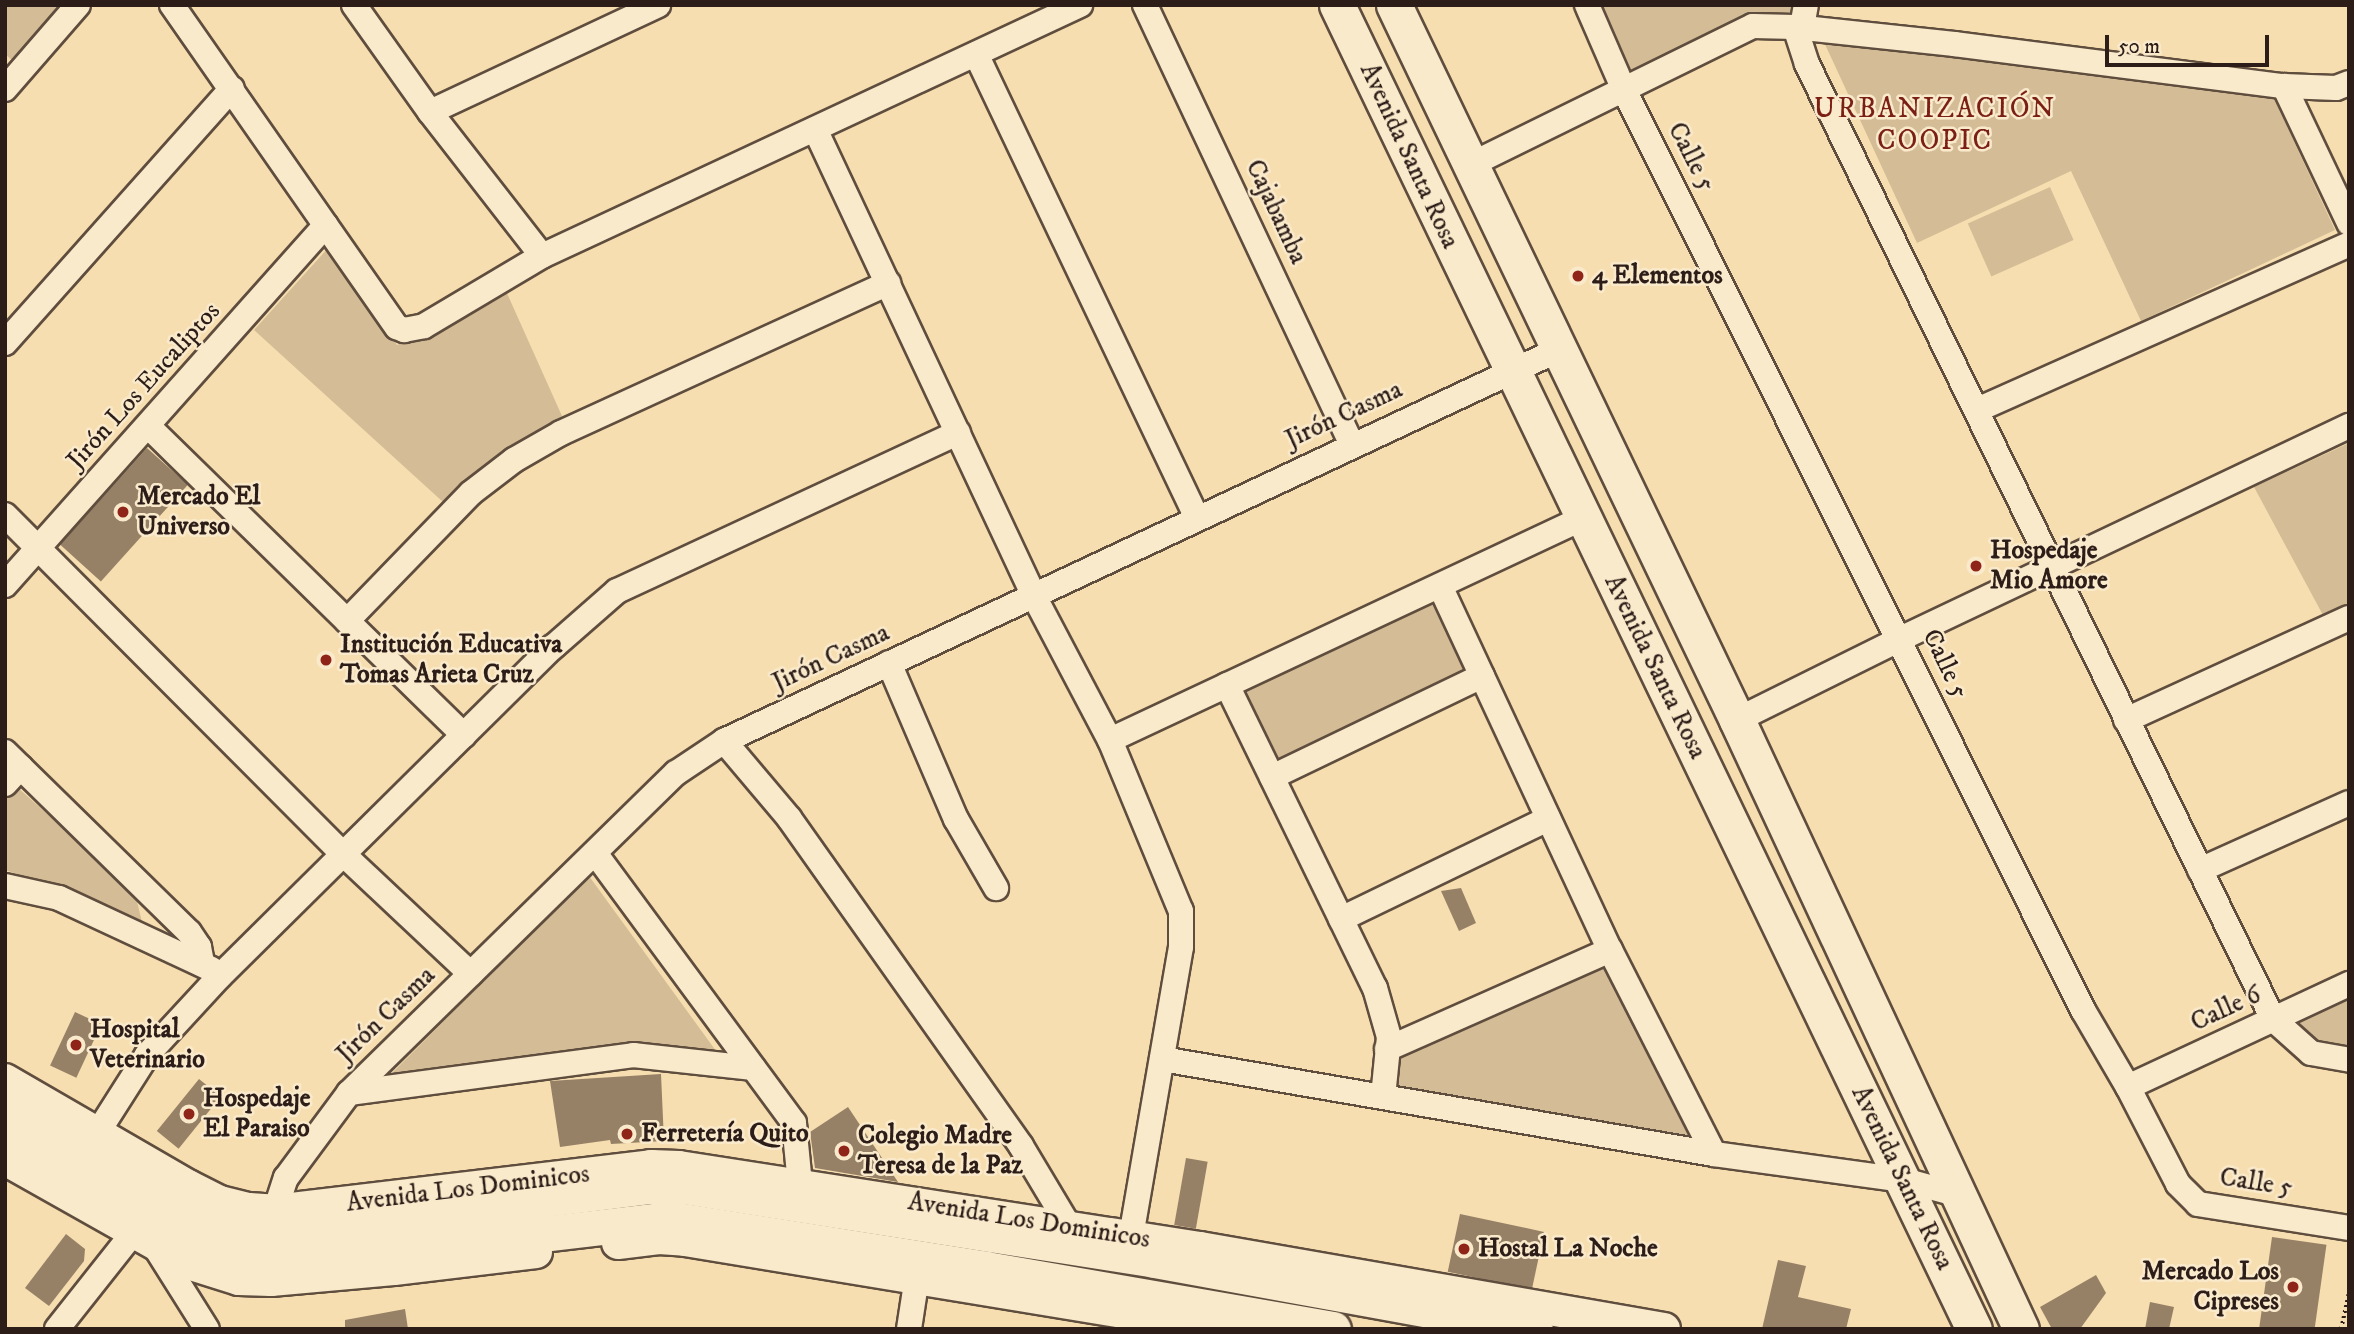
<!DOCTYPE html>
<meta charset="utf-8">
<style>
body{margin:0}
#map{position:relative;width:2354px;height:1334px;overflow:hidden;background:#f7deb0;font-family:"IM FELL DW Pica",serif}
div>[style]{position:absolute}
.green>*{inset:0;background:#d4bd96;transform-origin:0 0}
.building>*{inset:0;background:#968167;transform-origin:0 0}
.path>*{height:3.5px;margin-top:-1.75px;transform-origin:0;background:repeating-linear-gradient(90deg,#2c1d18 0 2px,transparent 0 5.5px)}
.roads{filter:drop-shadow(2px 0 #5f4d3e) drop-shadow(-2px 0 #5f4d3e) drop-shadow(0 2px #5f4d3e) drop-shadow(0 -2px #5f4d3e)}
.minor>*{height:24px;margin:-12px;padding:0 12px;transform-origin:12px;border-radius:12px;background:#faeacc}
.tertiary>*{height:32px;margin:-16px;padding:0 16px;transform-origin:16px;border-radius:16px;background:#faeacc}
.secondary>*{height:35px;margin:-17.5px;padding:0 17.5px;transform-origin:17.5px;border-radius:17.5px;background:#faeacc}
.dots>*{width:19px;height:19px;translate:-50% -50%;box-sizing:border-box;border:4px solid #faeacc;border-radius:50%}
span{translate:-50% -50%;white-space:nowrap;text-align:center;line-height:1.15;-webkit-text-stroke:5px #faeacc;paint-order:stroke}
.street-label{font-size:26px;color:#2c1d18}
.poi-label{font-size:26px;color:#2c1d18;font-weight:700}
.left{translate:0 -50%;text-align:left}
.right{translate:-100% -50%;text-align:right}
.neighbourhood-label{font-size:28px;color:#7a1f14;letter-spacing:2px}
.frame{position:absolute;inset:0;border:7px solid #2c1d18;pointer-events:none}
.scale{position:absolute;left:2105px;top:35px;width:164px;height:32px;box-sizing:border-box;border:4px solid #2c1d18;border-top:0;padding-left:9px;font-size:21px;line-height:24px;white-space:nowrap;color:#2c1d18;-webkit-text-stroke:5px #faeacc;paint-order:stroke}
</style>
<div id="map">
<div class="green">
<i style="clip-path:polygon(5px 5px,63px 5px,13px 61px,5px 54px)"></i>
<i style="clip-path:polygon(1598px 5px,1799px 5px,1796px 21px,1633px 79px)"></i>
<i style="clip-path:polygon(1823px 40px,2272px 94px,2335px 230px,2141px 321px,2071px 171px,1917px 243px)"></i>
<i style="left:2050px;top:187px;width:58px;height:90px;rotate:66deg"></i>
<i style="clip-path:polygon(329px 247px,397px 345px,506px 291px,562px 416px,443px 502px,254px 330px)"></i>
<i style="clip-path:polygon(2349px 443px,2349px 605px,2324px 617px,2254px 487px)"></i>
<i style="left:1435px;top:599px;width:81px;height:215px;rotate:64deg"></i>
<i style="clip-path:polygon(16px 786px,135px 893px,142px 922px,67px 890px,5px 870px,5px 798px)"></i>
<i style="clip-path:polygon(589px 876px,719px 1055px,386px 1079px)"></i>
<i style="clip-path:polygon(1606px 963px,1692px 1140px,1399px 1087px,1398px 1056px)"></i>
<i style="clip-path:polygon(2349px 998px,2349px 1051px,2319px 1045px,2297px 1023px)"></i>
</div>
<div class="building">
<i style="left:147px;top:448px;width:55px;height:130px;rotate:42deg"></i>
<i style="clip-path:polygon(1461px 888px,1476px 923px,1459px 931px,1441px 891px)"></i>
<i style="left:75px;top:1012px;width:29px;height:59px;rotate:25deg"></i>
<i style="clip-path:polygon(661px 1074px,664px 1141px,611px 1144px,610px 1140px,560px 1147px,550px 1081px)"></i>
<i style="left:199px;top:1079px;width:28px;height:67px;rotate:39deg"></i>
<i style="clip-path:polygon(848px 1107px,898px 1182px,815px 1168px,810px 1132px)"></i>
<i style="left:1186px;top:1158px;width:22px;height:68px;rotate:10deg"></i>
<i style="left:1460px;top:1214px;width:86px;height:59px;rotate:12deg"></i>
<i style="clip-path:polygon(66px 1234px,85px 1249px,84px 1261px,49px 1306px,25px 1288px)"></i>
<i style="left:2272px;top:1237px;width:55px;height:93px;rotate:8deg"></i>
<i style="clip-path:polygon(1778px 1260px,1806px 1266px,1798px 1297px,1851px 1309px,1846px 1329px,1762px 1329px)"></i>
<i style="clip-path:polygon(2096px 1275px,2106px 1293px,2080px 1329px,2052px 1329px,2040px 1307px)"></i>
<i style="clip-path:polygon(2150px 1302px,2174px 1307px,2169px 1329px,2145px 1329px)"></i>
<i style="clip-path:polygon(405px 1309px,408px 1329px,345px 1329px,345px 1320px)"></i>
</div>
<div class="path">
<i style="left:2341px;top:1329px;width:40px;rotate:-78deg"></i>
</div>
<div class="roads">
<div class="minor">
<i style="left:172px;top:5px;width:393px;rotate:55.1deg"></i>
<i style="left:397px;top:327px;width:8px;rotate:23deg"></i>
<i style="left:404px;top:330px;width:20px;rotate:-11deg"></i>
<i style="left:424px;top:326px;width:137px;rotate:-30.7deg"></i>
<i style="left:542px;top:256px;width:594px;rotate:-25.01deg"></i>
<i style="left:354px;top:5px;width:131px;rotate:54.6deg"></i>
<i style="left:430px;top:112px;width:182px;rotate:52.1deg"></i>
<i style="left:1145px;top:5px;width:485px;rotate:64.8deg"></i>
<i style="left:1587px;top:5px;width:93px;rotate:66.5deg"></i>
<i style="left:1624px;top:90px;width:1028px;rotate:63.48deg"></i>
<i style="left:2083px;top:1010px;width:89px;rotate:59.7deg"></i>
<i style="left:2128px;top:1087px;width:109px;rotate:62.7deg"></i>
<i style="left:2178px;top:1184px;width:28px;rotate:45deg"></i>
<i style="left:2198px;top:1204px;width:153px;rotate:9deg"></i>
<i style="left:1795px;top:27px;width:39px;rotate:72deg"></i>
<i style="left:1807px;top:64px;width:1063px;rotate:63.99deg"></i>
<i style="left:2273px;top:1019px;width:51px;rotate:41.8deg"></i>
<i style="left:2311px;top:1053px;width:39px;rotate:10deg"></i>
<i style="left:1802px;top:27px;width:22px;rotate:-80deg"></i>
<i style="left:976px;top:54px;width:514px;rotate:64.53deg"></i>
<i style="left:2284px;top:86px;width:152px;rotate:64.6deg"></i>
<i style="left:5px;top:89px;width:111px;rotate:-49deg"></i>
<i style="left:430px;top:112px;width:252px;rotate:-25.1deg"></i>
<i style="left:815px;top:129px;width:516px;rotate:64.88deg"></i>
<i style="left:1034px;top:596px;width:163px;rotate:62.2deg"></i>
<i style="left:1110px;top:740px;width:185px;rotate:67.5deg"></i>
<i style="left:1181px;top:911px;width:36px;rotate:90deg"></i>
<i style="left:1181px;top:947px;width:294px;rotate:99.8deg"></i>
<i style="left:1470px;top:165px;width:315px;rotate:-26.2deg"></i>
<i style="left:1753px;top:26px;width:42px;rotate:1.4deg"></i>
<i style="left:1795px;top:27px;width:160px;rotate:6.1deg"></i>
<i style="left:1954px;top:44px;width:333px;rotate:7.3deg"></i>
<i style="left:2284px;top:86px;width:52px;rotate:2.2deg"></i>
<i style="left:2336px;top:88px;width:14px;rotate:-21deg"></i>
<i style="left:5px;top:343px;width:341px;rotate:-48.3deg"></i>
<i style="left:1977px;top:410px;width:407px;rotate:-24deg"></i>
<i style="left:148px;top:426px;width:442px;rotate:44.4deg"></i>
<i style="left:5px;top:515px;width:479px;rotate:45.1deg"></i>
<i style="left:343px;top:854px;width:175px;rotate:43.2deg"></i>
<i style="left:5px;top:585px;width:482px;rotate:-48.3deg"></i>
<i style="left:1440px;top:586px;width:402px;rotate:65deg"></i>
<i style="left:1610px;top:950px;width:229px;rotate:63deg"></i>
<i style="left:347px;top:621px;width:178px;rotate:-45.9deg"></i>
<i style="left:471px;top:493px;width:54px;rotate:-37.5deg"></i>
<i style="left:514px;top:460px;width:54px;rotate:-29.9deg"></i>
<i style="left:561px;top:433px;width:360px;rotate:-24.6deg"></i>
<i style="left:889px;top:663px;width:170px;rotate:66.8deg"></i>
<i style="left:956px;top:819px;width:80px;rotate:59.9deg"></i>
<i style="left:1227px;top:685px;width:337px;rotate:64deg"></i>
<i style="left:1375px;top:988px;width:51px;rotate:74.1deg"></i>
<i style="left:1389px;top:1037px;width:60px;rotate:95.7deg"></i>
<i style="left:1737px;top:720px;width:182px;rotate:-26.4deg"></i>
<i style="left:1900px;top:639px;width:497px;rotate:-25.4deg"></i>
<i style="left:2126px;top:720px;width:245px;rotate:-24.6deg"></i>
<i style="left:1110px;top:740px;width:523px;rotate:-25.14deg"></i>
<i style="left:724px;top:741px;width:101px;rotate:49.8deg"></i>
<i style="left:789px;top:818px;width:402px;rotate:54.7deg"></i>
<i style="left:1021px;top:1146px;width:96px;rotate:59.1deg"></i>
<i style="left:5px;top:752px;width:257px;rotate:44.4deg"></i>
<i style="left:189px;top:932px;width:18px;rotate:56deg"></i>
<i style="left:199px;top:947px;width:15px;rotate:79deg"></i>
<i style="left:1272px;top:777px;width:233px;rotate:-25.7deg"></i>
<i style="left:5px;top:784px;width:23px;rotate:-47deg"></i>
<i style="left:595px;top:853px;width:335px;rotate:53.6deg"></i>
<i style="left:794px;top:1123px;width:61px;rotate:84.4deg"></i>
<i style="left:2200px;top:870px;width:163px;rotate:-24.2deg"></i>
<i style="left:5px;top:886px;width:55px;rotate:12.5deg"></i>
<i style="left:59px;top:898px;width:168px;rotate:25deg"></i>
<i style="left:1341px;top:919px;width:230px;rotate:-25.8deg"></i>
<i style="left:1387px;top:1049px;width:244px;rotate:-23.9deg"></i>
<i style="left:1162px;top:1059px;width:560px;rotate:9.77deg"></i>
<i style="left:1714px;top:1154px;width:192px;rotate:7.8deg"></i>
<i style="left:1904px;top:1180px;width:57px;rotate:15.3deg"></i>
<i style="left:2128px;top:1087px;width:244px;rotate:-25deg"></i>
<i style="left:349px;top:1093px;width:287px;rotate:-7.6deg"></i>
<i style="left:633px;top:1055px;width:121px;rotate:6.2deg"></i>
<i style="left:98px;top:1132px;width:91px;rotate:-57.5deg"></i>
<i style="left:147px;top:1055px;width:108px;rotate:-47.3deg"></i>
<i style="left:220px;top:976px;width:468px;rotate:-44.7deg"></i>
<i style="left:553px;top:647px;width:85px;rotate:-41.2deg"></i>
<i style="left:617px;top:591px;width:376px;rotate:-24.9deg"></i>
<i style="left:275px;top:1211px;width:35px;rotate:-72deg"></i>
<i style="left:286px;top:1178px;width:106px;rotate:-53.5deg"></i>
<i style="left:349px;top:1093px;width:458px;rotate:-44.4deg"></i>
<i style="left:676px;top:773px;width:58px;rotate:-33.7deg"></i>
<i style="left:724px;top:741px;width:921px;rotate:-25.12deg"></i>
<i style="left:154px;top:1245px;width:99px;rotate:57.8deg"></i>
<i style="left:57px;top:1329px;width:124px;rotate:-51.6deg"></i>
<i style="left:909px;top:1329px;width:53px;rotate:-81.3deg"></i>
</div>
<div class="tertiary">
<i style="left:5px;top:1080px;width:211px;rotate:30.1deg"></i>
<i style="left:188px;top:1186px;width:36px;rotate:27deg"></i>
<i style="left:220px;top:1202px;width:30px;rotate:14deg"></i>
<i style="left:249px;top:1209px;width:26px;rotate:4deg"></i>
<i style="left:275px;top:1211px;width:379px;rotate:-6.8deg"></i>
<i style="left:651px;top:1166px;width:28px;rotate:2deg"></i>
<i style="left:679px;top:1167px;width:527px;rotate:8.84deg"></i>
<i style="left:1200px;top:1248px;width:471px;rotate:9.9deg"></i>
<i style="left:5px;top:1159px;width:214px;rotate:29.4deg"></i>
<i style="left:191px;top:1264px;width:50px;rotate:17.4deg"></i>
<i style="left:239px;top:1279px;width:32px;rotate:2deg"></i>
<i style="left:271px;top:1280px;width:123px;rotate:-5.1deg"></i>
<i style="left:394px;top:1269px;width:143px;rotate:-6.8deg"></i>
<i style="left:618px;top:1243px;width:41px;rotate:-7deg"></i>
<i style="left:659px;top:1238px;width:26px;rotate:4deg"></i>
<i style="left:685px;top:1240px;width:548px;rotate:9.34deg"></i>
</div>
<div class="secondary">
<i style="left:1337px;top:5px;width:1469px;rotate:64.31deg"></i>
<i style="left:1394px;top:5px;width:793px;rotate:64.37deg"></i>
<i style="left:1737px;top:720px;width:672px;rotate:65deg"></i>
<i style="left:5px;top:1105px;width:212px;rotate:30.3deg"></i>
<i style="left:188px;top:1212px;width:32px;rotate:24deg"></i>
<i style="left:217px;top:1225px;width:40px;rotate:12deg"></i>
<i style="left:256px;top:1233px;width:21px"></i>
<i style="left:277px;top:1233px;width:374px;rotate:-7.2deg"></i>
<i style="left:648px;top:1186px;width:35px"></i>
<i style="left:683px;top:1186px;width:477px;rotate:8.9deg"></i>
<i style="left:1154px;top:1260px;width:387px;rotate:10.3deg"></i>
<i style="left:5px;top:1138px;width:200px;rotate:29.6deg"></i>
<i style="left:179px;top:1237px;width:59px;rotate:20deg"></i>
<i style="left:234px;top:1257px;width:42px;rotate:5.4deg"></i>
<i style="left:276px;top:1261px;width:70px;rotate:-3.3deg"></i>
<i style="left:346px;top:1257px;width:327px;rotate:-6.7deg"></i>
<i style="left:671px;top:1219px;width:319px;rotate:9deg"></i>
<i style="left:986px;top:1269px;width:352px;rotate:9.8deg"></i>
</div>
</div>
<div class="dots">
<i style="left:1578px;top:276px;background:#8f2418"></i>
<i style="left:123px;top:512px;background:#8f2418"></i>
<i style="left:1976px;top:566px;background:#8f2418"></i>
<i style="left:326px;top:660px;background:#8f2418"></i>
<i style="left:76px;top:1045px;background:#8f2418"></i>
<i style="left:189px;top:1114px;background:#8f2418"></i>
<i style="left:627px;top:1134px;background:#8f2418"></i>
<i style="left:844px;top:1151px;background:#8f2418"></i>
<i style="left:1464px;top:1249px;background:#8f2418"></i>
<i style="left:2293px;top:1287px;background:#8f2418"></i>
</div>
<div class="street-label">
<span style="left:1409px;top:156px;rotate:65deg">Avenida Santa Rosa</span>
<span style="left:1691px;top:157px;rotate:63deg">Calle 5</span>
<span style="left:1276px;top:212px;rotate:65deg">Cajabamba</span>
<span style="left:144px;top:386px;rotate:-48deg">Jirón Los Eucaliptos</span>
<span style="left:1344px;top:415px;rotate:-25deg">Jirón Casma</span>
<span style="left:831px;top:658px;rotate:-25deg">Jirón Casma</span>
<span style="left:1945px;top:664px;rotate:64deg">Calle 5</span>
<span style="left:1655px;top:667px;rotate:64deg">Avenida Santa Rosa</span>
<span style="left:2226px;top:1009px;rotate:-25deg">Calle 6</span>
<span style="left:386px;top:1015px;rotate:-44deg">Jirón Casma</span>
<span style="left:1902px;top:1178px;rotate:64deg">Avenida Santa Rosa</span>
<span style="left:2256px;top:1183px;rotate:9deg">Calle 5</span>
<span style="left:468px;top:1189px;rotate:-7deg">Avenida Los Dominicos</span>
<span style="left:1029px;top:1221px;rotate:9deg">Avenida Los Dominicos</span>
</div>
<div class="poi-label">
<span class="left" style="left:1592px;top:276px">4 Elementos</span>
<span class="left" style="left:137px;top:512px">Mercado El<br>Universo</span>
<span class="left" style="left:1990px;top:566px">Hospedaje<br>Mio Amore</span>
<span class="left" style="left:340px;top:660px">Institución Educativa<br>Tomas Arieta Cruz</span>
<span class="left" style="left:90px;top:1045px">Hospital<br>Veterinario</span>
<span class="left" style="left:203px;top:1114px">Hospedaje<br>El Paraiso</span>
<span class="left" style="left:641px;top:1134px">Ferretería Quito</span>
<span class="left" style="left:858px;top:1151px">Colegio Madre<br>Teresa de la Paz</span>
<span class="left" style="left:1478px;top:1249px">Hostal La Noche</span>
<span class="right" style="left:2279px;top:1287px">Mercado Los<br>Cipreses</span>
</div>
<div class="neighbourhood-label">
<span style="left:1935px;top:125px">URBANIZACIÓN<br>COOPIC</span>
</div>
<div class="frame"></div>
<div class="scale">50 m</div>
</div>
